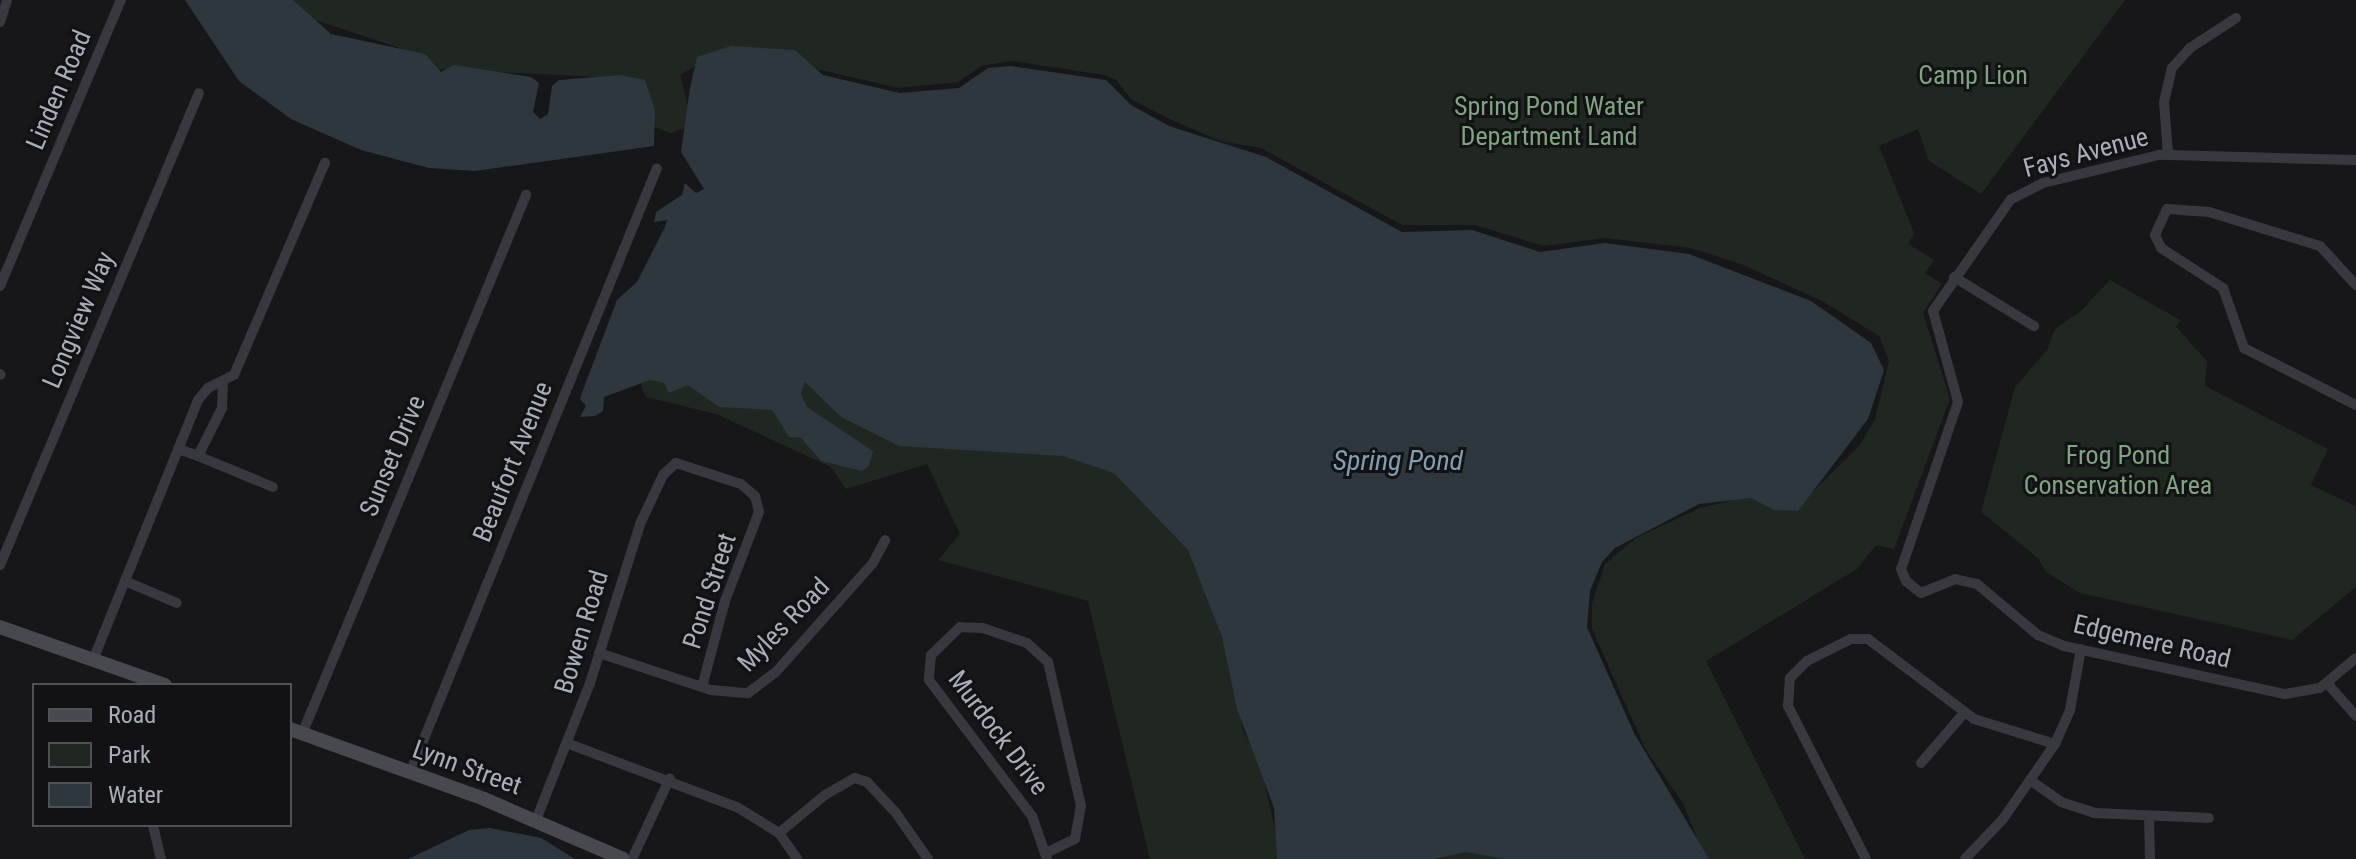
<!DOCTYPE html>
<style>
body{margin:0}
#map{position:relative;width:2356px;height:859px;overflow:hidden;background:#171719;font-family:"Roboto Condensed",sans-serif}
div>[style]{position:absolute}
.green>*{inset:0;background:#1f2720}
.water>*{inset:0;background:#2d373d}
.street>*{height:10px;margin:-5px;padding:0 5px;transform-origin:5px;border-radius:5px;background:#38393e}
.secondary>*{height:14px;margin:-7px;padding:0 7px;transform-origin:7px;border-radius:7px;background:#46494e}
span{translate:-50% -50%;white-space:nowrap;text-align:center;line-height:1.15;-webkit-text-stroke:6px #121214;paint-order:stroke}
.park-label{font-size:26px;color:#80a481}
.street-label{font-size:26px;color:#a9afb9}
.water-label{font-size:28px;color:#809eb4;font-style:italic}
.legend{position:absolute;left:32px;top:683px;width:260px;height:144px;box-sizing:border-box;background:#121214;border:2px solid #4e5156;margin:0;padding:10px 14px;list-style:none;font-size:24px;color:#a9afb9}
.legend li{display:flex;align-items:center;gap:16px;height:40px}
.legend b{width:40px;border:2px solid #4e5156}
</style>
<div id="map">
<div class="green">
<i style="clip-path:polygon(286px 0,2125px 0,1981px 194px,1929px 161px,1918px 129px,1879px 146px,1914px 233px,1908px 244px,1934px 260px,1925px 273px,1942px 284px,1923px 313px,1950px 399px,1894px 549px,1876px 545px,1857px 569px,1706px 661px,1805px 859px,1705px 859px,1683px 803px,1646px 750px,1592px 629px,1592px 603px,1605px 564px,1636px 538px,1700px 508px,1762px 493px,1795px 509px,1860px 445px,1875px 419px,1889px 361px,1879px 336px,1822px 301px,1741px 264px,1691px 248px,1605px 238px,1544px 246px,1475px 225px,1402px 225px,1261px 148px,1220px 141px,1172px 120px,1131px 99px,1116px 80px,1104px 75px,1012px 61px,981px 66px,958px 82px,898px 88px,770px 58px,703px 62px,680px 75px,693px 125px,671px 133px,646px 124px,641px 79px,437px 69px,397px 47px,303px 16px)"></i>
<i style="clip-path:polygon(716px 205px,1041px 448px,1112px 463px,1194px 555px,1233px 671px,1243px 731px,1259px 759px,1282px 859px,1150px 859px,1088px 601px,938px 560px,960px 534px,927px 464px,846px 489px,831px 467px,716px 414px,646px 397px,641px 386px)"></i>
<i style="clip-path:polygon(2110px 280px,2180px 320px,2176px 327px,2207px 361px,2205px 386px,2328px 449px,2311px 485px,2356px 506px,2356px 587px,2292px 640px,2080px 593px,2046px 572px,2038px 558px,1981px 512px,2015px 387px,2047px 350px,2055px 329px,2082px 310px)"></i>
<i style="clip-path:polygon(1469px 845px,1510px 859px,1409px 859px)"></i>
</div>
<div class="water">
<i style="clip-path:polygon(185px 0,293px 0,331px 34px,425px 54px,441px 72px,454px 65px,531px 77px,539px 83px,533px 112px,540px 119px,548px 114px,552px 86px,559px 80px,620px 75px,645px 80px,655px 110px,654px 146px,475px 171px,429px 168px,361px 150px,291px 119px,239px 81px)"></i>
<i style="clip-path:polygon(731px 46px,795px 50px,823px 75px,900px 93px,959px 88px,988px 68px,1011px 66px,1106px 80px,1131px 105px,1169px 126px,1266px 157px,1402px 232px,1472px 230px,1540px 252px,1605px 243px,1689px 254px,1811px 301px,1871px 343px,1884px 370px,1868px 419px,1798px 511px,1774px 510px,1751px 498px,1699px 504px,1615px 548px,1602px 562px,1590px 591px,1587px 627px,1634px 733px,1709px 859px,1505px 859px,1466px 852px,1434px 859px,1277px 859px,1274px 808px,1237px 709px,1222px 637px,1188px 550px,1114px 473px,1063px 456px,899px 446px,841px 417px,805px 382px,801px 394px,807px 407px,873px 451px,869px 466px,862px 471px,821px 461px,801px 438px,789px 437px,772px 410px,719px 407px,688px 385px,669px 393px,664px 383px,650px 380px,604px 397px,603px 411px,595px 416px,580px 417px,586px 406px,580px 399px,583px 390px,617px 300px,637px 282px,665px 227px,667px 220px,654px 222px,656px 212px,682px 195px,685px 183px,696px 193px,704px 189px,681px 152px,690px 88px,697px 57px)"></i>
<i style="clip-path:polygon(490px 828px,541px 838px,575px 859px,408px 859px,469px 830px)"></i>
</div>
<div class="street">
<i style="left:0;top:22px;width:23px;rotate:-72deg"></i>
<i style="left:2168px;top:154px;width:52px;rotate:-94.4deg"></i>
<i style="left:2164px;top:102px;width:35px;rotate:-77deg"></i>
<i style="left:2172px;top:68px;width:27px;rotate:-48deg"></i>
<i style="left:2190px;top:48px;width:55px;rotate:-33.1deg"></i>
<i style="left:2356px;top:160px;width:197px;rotate:-178.5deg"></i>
<i style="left:2159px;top:155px;width:119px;rotate:166.4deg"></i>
<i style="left:2043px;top:183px;width:36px;rotate:153deg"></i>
<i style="left:2011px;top:199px;width:136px;rotate:124.9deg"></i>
<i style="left:1933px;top:311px;width:94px;rotate:74.6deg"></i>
<i style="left:1958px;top:402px;width:176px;rotate:108.8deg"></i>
<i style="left:1901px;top:569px;width:13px;rotate:67deg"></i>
<i style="left:1906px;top:581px;width:19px;rotate:39deg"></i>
<i style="left:1921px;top:593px;width:37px;rotate:-22deg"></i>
<i style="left:1955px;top:579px;width:23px;rotate:13deg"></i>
<i style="left:1977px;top:584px;width:80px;rotate:39.9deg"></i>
<i style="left:2038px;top:635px;width:28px;rotate:23deg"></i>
<i style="left:2064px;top:646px;width:226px;rotate:12.3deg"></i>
<i style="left:2285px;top:694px;width:36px;rotate:-10deg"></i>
<i style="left:2320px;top:688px;width:47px;rotate:-39.8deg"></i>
<i style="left:1954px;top:277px;width:94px;rotate:31.5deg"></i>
<i style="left:2356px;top:285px;width:53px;rotate:-132.7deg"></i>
<i style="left:2320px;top:246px;width:116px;rotate:-163deg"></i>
<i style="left:2209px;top:212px;width:42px;rotate:-175.9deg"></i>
<i style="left:2167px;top:209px;width:29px;rotate:115deg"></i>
<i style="left:2155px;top:235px;width:14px;rotate:65deg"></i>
<i style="left:2161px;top:248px;width:74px;rotate:32.8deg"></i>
<i style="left:2223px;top:288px;width:64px;rotate:70.7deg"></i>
<i style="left:2244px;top:348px;width:126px;rotate:27deg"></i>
<i style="left:0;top:286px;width:311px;rotate:-67.1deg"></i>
<i style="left:0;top:374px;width:1px;rotate:45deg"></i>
<i style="left:178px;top:449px;width:21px;rotate:19deg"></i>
<i style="left:198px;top:456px;width:54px;rotate:-63.4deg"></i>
<i style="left:222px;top:408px;width:24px;rotate:-88deg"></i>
<i style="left:198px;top:456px;width:81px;rotate:22.5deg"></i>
<i style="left:0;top:565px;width:512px;rotate:-67.14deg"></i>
<i style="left:125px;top:581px;width:56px;rotate:22.9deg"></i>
<i style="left:599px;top:653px;width:118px;rotate:18.3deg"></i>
<i style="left:711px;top:690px;width:37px;rotate:5deg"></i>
<i style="left:748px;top:693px;width:34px;rotate:-37deg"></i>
<i style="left:775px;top:673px;width:147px;rotate:-48.3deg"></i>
<i style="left:873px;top:563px;width:26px;rotate:-62deg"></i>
<i style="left:93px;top:660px;width:280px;rotate:-68deg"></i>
<i style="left:198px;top:400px;width:16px;rotate:-50deg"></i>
<i style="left:208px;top:388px;width:29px;rotate:-27deg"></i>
<i style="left:234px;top:375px;width:231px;rotate:-66.8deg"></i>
<i style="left:2327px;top:683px;width:44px;rotate:48.7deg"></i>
<i style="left:302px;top:734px;width:584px;rotate:-67.43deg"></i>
<i style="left:569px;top:744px;width:179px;rotate:20.6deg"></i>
<i style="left:737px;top:807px;width:49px;rotate:31.8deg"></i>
<i style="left:779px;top:833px;width:32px;rotate:55deg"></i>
<i style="left:1921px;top:763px;width:66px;rotate:-49.3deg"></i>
<i style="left:410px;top:773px;width:653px;rotate:-67.79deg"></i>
<i style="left:2030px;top:780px;width:38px;rotate:35deg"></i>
<i style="left:2061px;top:802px;width:36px;rotate:18deg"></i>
<i style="left:2095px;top:813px;width:114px;rotate:2.5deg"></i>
<i style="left:2149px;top:817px;width:42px;rotate:88.6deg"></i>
<i style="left:536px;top:820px;width:147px;rotate:-68.5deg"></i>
<i style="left:590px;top:683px;width:167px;rotate:-72.5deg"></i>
<i style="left:640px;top:524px;width:54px;rotate:-64.9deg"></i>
<i style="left:663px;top:475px;width:18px;rotate:-43deg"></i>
<i style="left:676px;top:463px;width:68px;rotate:17.9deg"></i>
<i style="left:741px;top:484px;width:18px;rotate:41deg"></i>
<i style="left:755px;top:496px;width:16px;rotate:76deg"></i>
<i style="left:759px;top:512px;width:95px;rotate:110.9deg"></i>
<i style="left:725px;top:601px;width:89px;rotate:105deg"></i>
<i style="left:153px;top:825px;width:35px;rotate:77deg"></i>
<i style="left:779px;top:833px;width:60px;rotate:-39.6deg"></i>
<i style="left:825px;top:795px;width:34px;rotate:-30deg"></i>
<i style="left:855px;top:778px;width:13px;rotate:18deg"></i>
<i style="left:867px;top:782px;width:42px;rotate:46.9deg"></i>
<i style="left:896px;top:813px;width:56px;rotate:55.2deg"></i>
<i style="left:1046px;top:853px;width:32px;rotate:-26deg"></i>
<i style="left:1075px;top:839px;width:34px;rotate:-80deg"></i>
<i style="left:1081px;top:806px;width:148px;rotate:-102.9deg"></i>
<i style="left:1048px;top:662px;width:28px;rotate:-138deg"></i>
<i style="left:1027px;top:643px;width:46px;rotate:-161.2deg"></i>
<i style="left:983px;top:628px;width:23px;rotate:-178deg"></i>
<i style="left:960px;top:627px;width:40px;rotate:136deg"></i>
<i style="left:931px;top:655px;width:25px;rotate:95deg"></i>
<i style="left:929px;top:680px;width:171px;rotate:52.9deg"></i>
<i style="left:1032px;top:816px;width:46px;rotate:70.8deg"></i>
<i style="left:632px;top:859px;width:89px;rotate:-64.9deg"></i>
<i style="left:1866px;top:859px;width:172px;rotate:-117deg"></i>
<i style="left:1788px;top:706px;width:28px;rotate:-86deg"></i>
<i style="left:1790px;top:678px;width:24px;rotate:-45deg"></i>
<i style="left:1807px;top:661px;width:49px;rotate:-26.6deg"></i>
<i style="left:1851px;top:639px;width:17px"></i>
<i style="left:1868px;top:639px;width:133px;rotate:37deg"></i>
<i style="left:1974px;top:719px;width:85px;rotate:17.2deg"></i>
<i style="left:1965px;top:859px;width:55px;rotate:-46.5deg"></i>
<i style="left:2003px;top:819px;width:91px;rotate:-55.3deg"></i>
<i style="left:2055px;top:744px;width:37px;rotate:-66deg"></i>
<i style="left:2070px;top:710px;width:62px;rotate:-79.8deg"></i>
</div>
<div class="secondary">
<i style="left:0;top:627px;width:175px;rotate:19.4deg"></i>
<i style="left:290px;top:729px;width:206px;rotate:19.8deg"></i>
<i style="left:484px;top:799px;width:151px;rotate:23.3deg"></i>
</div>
<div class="park-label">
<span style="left:1973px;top:76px">Camp Lion</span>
<span style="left:1549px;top:122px">Spring Pond Water<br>Department Land</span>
<span style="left:2118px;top:471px">Frog Pond<br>Conservation Area</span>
</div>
<div class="street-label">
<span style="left:59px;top:90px;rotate:-67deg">Linden Road</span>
<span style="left:2086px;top:153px;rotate:-15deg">Fays Avenue</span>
<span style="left:79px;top:320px;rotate:-67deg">Longview Way</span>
<span style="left:393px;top:456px;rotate:-67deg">Sunset Drive</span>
<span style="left:513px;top:462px;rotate:-68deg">Beaufort Avenue</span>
<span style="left:710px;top:591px;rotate:-72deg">Pond Street</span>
<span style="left:784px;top:625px;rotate:-46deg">Myles Road</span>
<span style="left:582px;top:632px;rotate:-73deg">Bowen Road</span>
<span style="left:2152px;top:642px;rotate:13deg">Edgemere Road</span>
<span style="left:998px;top:733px;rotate:53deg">Murdock Drive</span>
<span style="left:467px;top:768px;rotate:20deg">Lynn Street</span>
</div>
<div class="water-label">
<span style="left:1398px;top:461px">Spring Pond</span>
</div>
<ul class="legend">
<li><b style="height:10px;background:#46494e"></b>Road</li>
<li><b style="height:22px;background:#1f2720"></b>Park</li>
<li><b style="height:22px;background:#2d373d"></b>Water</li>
</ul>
</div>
